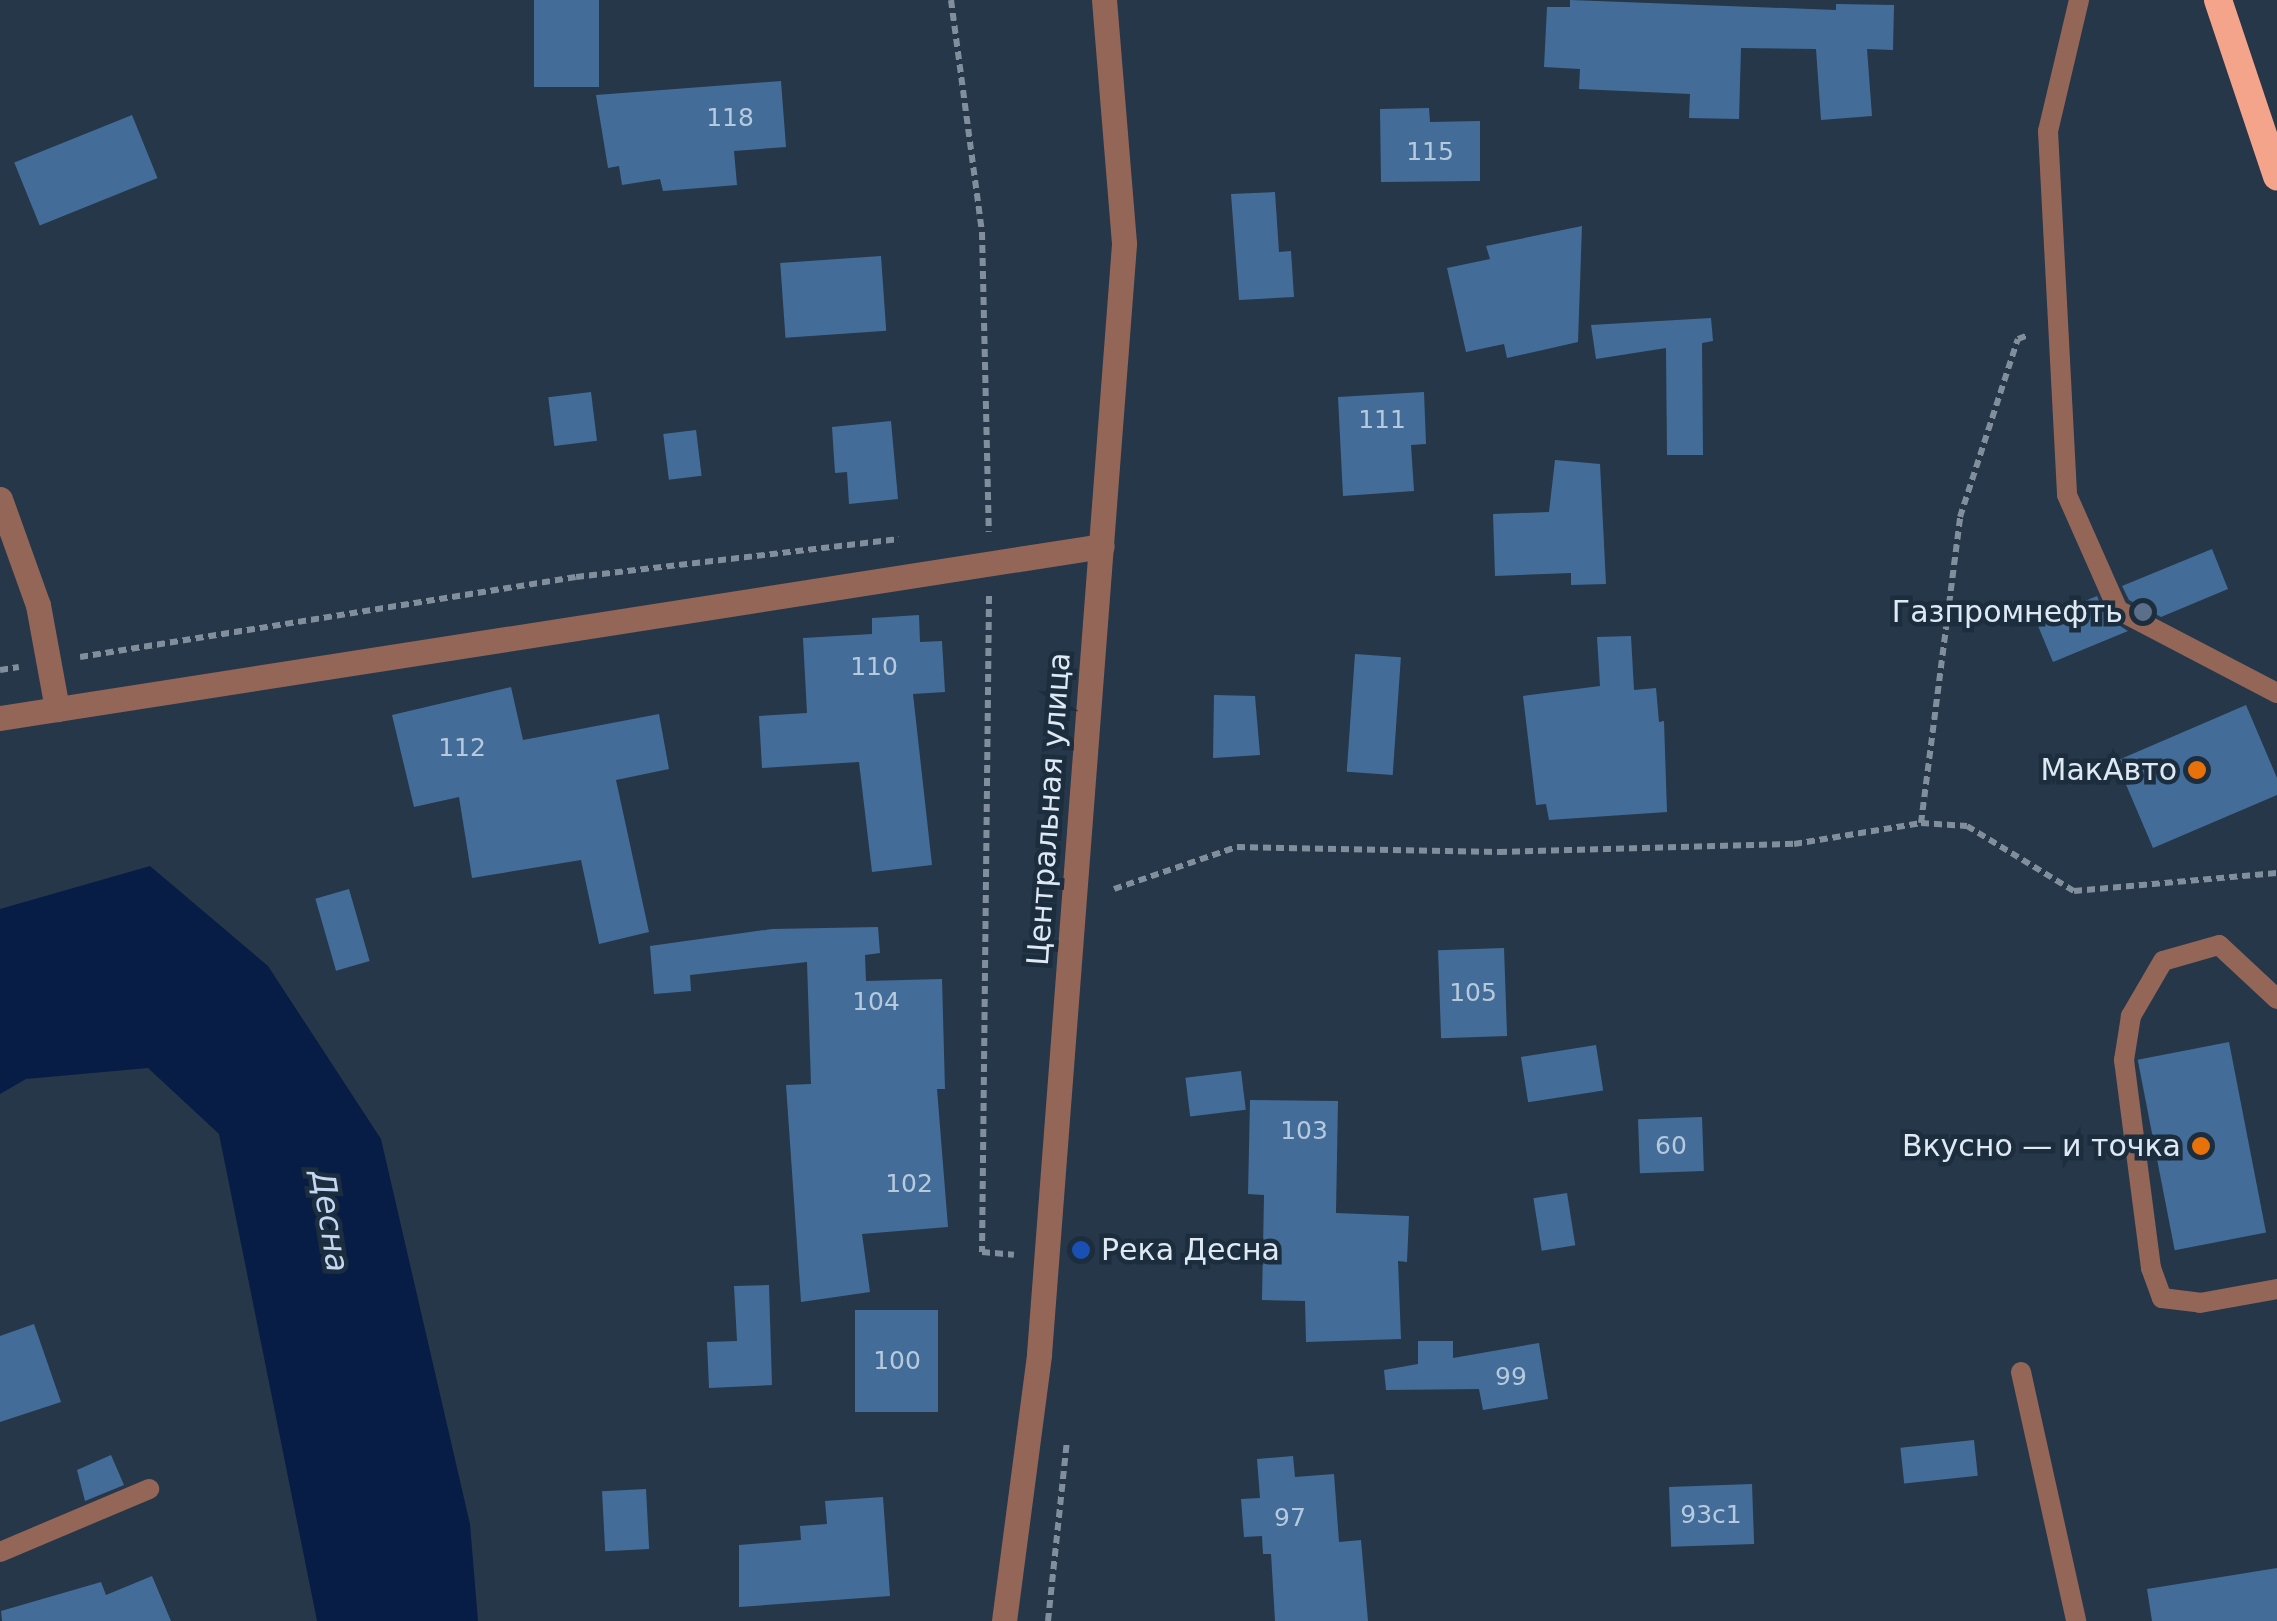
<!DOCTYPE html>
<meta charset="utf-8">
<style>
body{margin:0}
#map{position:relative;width:2277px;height:1621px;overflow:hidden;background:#263749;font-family:"DejaVu Sans",sans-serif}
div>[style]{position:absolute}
.water>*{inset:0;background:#081d46}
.building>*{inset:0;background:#436d98;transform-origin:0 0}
.path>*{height:6px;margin-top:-3px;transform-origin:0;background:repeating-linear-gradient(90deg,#818f9d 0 8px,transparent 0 13px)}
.service>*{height:20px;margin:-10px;padding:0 10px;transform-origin:10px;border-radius:10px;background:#946658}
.minor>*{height:25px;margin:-12.5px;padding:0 12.5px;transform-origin:12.5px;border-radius:12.5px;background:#946658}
.tertiary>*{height:25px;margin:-12.5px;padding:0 12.5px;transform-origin:12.5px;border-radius:12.5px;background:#946658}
.trunk>*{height:28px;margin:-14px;padding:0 14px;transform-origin:14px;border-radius:14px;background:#f5a48c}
.dots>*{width:28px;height:28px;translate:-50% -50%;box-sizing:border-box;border:5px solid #1c2d3e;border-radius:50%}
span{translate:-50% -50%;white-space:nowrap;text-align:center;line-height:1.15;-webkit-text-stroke:9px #1c2d3e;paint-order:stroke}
.number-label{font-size:25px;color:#b7cadd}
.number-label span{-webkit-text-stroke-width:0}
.poi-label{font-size:30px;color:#dee9f4}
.right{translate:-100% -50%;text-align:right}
.left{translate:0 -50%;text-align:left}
.street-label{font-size:30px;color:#dee9f4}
.water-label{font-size:32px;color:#c5d6f3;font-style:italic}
</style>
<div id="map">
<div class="water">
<i style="clip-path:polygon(150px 866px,268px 966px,381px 1139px,470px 1524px,478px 1621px,317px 1621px,219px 1134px,148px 1068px,26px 1079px,0 1094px,0 909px)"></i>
</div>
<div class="building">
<i style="left:534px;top:0;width:65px;height:87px"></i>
<i style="clip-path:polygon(1570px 0,1836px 10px,1836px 4px,1894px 5px,1893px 50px,1867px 49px,1872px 116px,1821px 120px,1816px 49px,1741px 48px,1739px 119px,1689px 118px,1690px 94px,1579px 89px,1580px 69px,1544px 67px,1547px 7px,1570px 7px)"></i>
<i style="clip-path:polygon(781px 81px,786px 147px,734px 151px,737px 185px,663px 191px,660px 179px,622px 185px,619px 166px,608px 168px,596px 95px)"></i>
<i style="clip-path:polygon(1429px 108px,1430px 122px,1480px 121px,1480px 181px,1381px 182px,1380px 109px)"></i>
<i style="left:132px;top:115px;width:68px;height:127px;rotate:68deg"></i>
<i style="clip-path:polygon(1275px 192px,1279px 252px,1291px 251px,1294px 297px,1239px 300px,1231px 194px)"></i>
<i style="clip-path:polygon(1582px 226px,1578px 342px,1507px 358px,1504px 344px,1466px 352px,1447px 268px,1490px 259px,1486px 246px)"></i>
<i style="left:881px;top:256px;width:75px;height:101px;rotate:86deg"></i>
<i style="clip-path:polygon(1711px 318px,1713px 341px,1702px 343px,1703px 455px,1667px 455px,1666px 348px,1596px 359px,1591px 325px)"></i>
<i style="left:591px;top:392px;width:49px;height:43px;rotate:83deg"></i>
<i style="clip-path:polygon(1424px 392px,1426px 444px,1411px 445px,1414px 491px,1343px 496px,1338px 397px)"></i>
<i style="clip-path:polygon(891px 421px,898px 499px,849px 504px,847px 472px,835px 473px,832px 427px)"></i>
<i style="left:696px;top:430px;width:46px;height:33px;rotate:83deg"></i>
<i style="clip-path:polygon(1555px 460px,1600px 464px,1606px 584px,1571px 585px,1571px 573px,1495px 576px,1493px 514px,1549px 512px)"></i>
<i style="clip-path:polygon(2212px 549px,2228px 589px,2161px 617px,2129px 600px,2122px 586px)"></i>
<i style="clip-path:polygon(2097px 596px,2106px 617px,2128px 631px,2053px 662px,2036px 621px)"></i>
<i style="clip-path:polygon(919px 615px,920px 642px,942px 641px,945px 692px,913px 694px,932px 865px,872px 872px,859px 762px,762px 768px,759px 716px,807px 713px,803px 638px,872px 634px,872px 618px)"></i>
<i style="clip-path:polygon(1631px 636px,1634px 690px,1656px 688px,1659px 722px,1664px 721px,1667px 812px,1549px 820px,1546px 804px,1536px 805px,1523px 696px,1600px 686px,1597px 637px)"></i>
<i style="left:1355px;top:654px;width:46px;height:118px;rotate:4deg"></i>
<i style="clip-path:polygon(511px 687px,523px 740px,659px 714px,669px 769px,616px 780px,649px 932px,599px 944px,581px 860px,472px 878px,459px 797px,414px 807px,392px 715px)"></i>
<i style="clip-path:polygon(1214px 695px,1255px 696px,1260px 755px,1213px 758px)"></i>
<i style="clip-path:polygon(2246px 705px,2277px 778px,2277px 795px,2153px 848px,2116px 761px)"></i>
<i style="left:349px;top:889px;width:75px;height:35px;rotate:74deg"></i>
<i style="clip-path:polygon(878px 927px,880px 953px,865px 955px,866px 981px,942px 979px,945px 1089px,937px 1089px,948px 1227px,862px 1234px,870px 1292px,801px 1302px,786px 1085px,811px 1084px,807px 962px,690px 975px,691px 991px,654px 994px,650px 946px,772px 929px)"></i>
<i style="left:1504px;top:948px;width:88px;height:66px;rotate:88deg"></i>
<i style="left:2229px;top:1042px;width:194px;height:93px;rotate:79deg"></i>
<i style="left:1596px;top:1045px;width:46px;height:76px;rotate:81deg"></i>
<i style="left:1241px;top:1071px;width:39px;height:56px;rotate:83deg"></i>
<i style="clip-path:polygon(1250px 1100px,1338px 1101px,1336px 1213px,1409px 1216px,1407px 1262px,1398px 1261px,1401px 1339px,1306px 1342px,1305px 1301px,1262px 1300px,1264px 1195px,1248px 1194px)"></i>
<i style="left:1702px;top:1117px;width:54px;height:64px;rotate:88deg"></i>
<i style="left:1567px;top:1193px;width:53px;height:34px;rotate:81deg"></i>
<i style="clip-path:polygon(769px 1285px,772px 1385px,709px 1388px,707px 1342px,737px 1341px,734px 1286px)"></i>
<i style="left:855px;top:1310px;width:83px;height:102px"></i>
<i style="clip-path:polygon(34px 1324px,61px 1402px,0 1422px,0 1336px)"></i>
<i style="clip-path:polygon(1418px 1341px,1453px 1341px,1453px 1358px,1539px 1343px,1548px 1399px,1483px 1410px,1479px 1389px,1386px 1390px,1384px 1370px,1418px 1364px)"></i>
<i style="left:1974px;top:1440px;width:36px;height:74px;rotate:84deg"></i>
<i style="clip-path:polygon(111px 1455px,124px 1485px,85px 1501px,77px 1470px)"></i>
<i style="clip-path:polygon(1293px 1456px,1295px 1477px,1334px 1474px,1339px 1542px,1361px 1540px,1368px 1621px,1275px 1621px,1271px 1554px,1263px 1554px,1262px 1536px,1244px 1537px,1241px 1499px,1260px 1498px,1257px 1459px)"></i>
<i style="left:1752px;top:1484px;width:60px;height:83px;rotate:88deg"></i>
<i style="left:646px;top:1489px;width:60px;height:44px;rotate:87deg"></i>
<i style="clip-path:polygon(883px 1497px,890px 1596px,739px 1607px,739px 1545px,801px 1540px,800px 1526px,827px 1524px,825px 1501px)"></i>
<i style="clip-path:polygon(2277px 1568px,2277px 1621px,2152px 1621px,2147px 1589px)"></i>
<i style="clip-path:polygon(152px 1576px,171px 1621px,2px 1621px,1px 1611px,101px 1582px,106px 1595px)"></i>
</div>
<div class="path">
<i style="left:951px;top:0;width:234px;rotate:82.4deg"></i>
<i style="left:982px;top:232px;width:300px;rotate:88.7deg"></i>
<i style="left:989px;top:596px;width:656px;rotate:90.61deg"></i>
<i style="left:982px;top:1252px;width:32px;rotate:5deg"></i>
<i style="left:80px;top:657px;width:502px;rotate:-9.16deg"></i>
<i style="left:576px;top:577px;width:325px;rotate:-6.7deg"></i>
<i style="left:0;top:670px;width:19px;rotate:-9deg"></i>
<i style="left:1921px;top:823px;width:308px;rotate:-82.7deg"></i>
<i style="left:1960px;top:517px;width:187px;rotate:-72deg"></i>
<i style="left:2018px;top:339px;width:9px;rotate:-21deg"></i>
<i style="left:1114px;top:889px;width:130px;rotate:-18.9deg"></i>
<i style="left:1237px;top:847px;width:262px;rotate:1.1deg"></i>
<i style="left:1499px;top:852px;width:295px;rotate:-1.6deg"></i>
<i style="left:1794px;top:844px;width:129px;rotate:-9.4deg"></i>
<i style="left:1921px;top:823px;width:46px;rotate:3.7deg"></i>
<i style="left:1967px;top:826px;width:125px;rotate:31.3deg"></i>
<i style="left:2074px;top:891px;width:204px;rotate:-5.1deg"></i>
<i style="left:1048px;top:1621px;width:181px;rotate:-84deg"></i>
</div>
<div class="service">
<i style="left:2079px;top:0;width:135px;rotate:103.3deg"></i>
<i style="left:2048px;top:131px;width:364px;rotate:87deg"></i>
<i style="left:2067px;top:495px;width:126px;rotate:66.1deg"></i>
<i style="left:2118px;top:610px;width:179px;rotate:27.6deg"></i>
<i style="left:2277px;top:999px;width:79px;rotate:-137deg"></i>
<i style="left:2219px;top:945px;width:58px;rotate:164.1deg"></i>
<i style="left:2163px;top:961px;width:64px;rotate:120.2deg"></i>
<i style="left:2131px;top:1016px;width:45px;rotate:99deg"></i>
<i style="left:2124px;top:1060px;width:210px;rotate:82.6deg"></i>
<i style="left:2151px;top:1268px;width:32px;rotate:70deg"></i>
<i style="left:2162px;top:1298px;width:38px;rotate:7deg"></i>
<i style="left:2200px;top:1303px;width:78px;rotate:-10.3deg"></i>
<i style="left:2021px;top:1372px;width:255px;rotate:77.5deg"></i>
<i style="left:0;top:1552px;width:162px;rotate:-22.9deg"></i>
</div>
<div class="minor">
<i style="left:0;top:499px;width:113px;rotate:70.3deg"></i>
<i style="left:38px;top:605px;width:106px;rotate:79.6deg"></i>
</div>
<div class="tertiary">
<i style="left:0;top:718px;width:1115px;rotate:-8.87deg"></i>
<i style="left:1004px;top:1621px;width:269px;rotate:-82.5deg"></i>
<i style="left:1039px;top:1354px;width:1114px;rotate:-85.62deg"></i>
<i style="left:1124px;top:243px;width:244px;rotate:-94.7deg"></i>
</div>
<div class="trunk">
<i style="left:2218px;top:0;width:186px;rotate:71.5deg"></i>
</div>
<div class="dots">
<i style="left:2143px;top:612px;background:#5c6f8a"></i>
<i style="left:2197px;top:770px;background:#e8710a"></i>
<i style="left:2201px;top:1146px;background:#e8710a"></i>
<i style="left:1081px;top:1250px;background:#1a4fb4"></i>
</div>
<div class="number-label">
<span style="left:730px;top:118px">118</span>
<span style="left:1430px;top:152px">115</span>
<span style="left:1382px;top:420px">111</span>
<span style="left:874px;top:667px">110</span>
<span style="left:462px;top:748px">112</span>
<span style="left:1473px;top:993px">105</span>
<span style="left:876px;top:1002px">104</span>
<span style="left:1304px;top:1131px">103</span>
<span style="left:1671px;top:1146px">60</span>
<span style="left:909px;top:1184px">102</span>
<span style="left:897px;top:1361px">100</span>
<span style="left:1511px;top:1377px">99</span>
<span style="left:1711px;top:1515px">93с1</span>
<span style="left:1290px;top:1518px">97</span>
</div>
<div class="poi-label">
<span class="right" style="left:2123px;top:612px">Газпромнефть</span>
<span class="right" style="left:2177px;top:770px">МакАвто</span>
<span class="right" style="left:2181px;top:1146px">Вкусно — и точка</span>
<span class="left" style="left:1101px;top:1250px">Река Десна</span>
</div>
<div class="street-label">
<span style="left:1049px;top:809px;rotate:-86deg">Центральная улица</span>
</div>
<div class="water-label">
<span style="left:330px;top:1221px;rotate:81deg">Десна</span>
</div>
</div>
